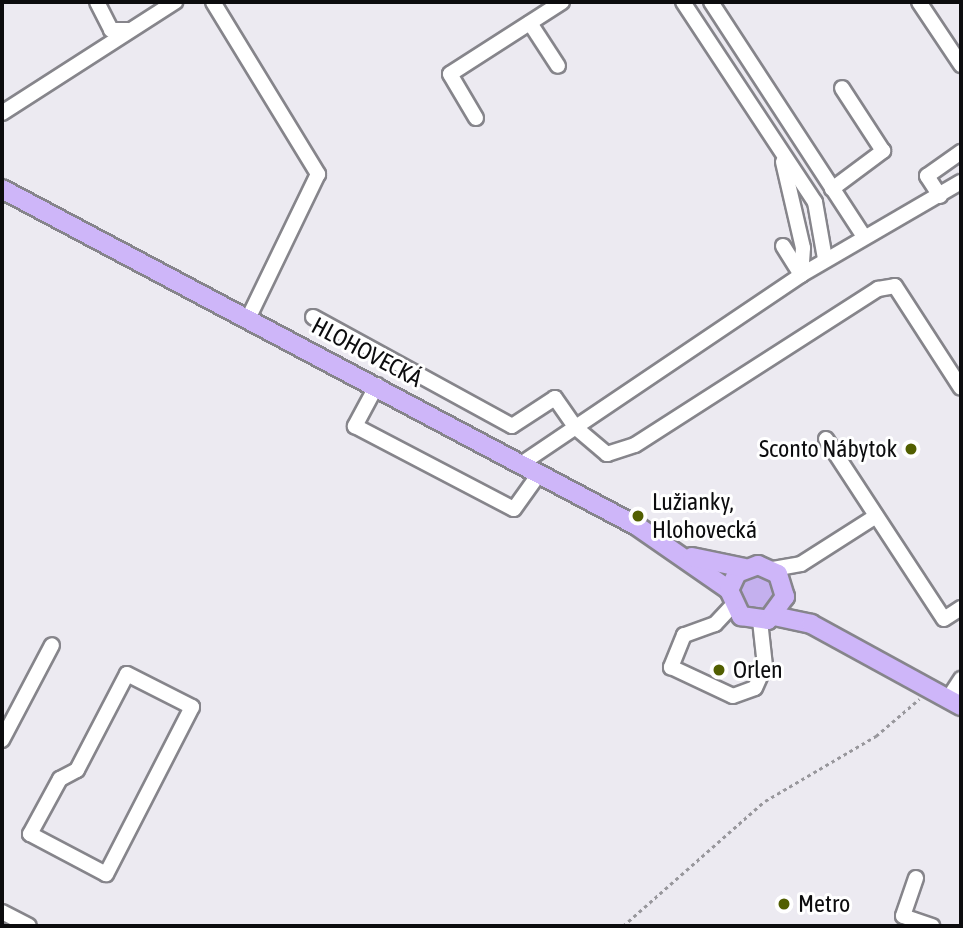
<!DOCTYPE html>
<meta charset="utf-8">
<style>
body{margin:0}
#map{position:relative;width:963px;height:928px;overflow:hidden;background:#eceaf1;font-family:"Asap Condensed",sans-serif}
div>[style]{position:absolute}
.green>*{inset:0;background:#c4b0ee}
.round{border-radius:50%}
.path>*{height:2.5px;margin-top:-1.25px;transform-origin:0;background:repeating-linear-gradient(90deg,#98979c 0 3.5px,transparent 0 7px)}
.roads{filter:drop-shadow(2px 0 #86858b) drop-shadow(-2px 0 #86858b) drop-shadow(0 2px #86858b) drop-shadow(0 -2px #86858b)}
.minor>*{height:14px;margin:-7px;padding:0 7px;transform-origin:7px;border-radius:7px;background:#fff}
.major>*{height:18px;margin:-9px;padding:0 9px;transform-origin:9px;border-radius:9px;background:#ceb6f9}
.dots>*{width:19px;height:19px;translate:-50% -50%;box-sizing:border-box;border:4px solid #fff;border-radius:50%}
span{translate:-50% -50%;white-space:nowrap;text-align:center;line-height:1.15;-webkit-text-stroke:6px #fff;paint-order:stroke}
.street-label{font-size:24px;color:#0c0c0e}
.poi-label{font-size:24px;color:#0c0c0e}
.right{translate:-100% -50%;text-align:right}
.left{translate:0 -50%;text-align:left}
.frame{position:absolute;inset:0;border:4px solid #0c0c0e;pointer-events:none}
</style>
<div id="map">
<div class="green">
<i class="round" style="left:740px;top:575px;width:34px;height:34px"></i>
</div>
<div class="path">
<i style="left:623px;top:926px;width:189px;rotate:-41.4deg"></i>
<i style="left:765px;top:801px;width:129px;rotate:-30.4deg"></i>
<i style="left:876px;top:736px;width:57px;rotate:-40.7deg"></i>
</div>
<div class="roads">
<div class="minor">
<i style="left:97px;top:2px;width:31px;rotate:63deg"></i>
<i style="left:111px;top:30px;width:17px"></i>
<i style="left:213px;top:2px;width:202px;rotate:58.6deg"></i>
<i style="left:318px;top:174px;width:159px;rotate:115.8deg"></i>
<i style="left:683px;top:2px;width:240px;rotate:56.6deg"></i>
<i style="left:815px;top:202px;width:58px;rotate:80deg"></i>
<i style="left:711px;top:2px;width:278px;rotate:56.9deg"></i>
<i style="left:919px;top:2px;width:76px;rotate:56.3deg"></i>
<i style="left:530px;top:23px;width:51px;rotate:56.9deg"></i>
<i style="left:2px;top:113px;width:206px;rotate:-32.7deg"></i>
<i style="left:476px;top:118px;width:51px;rotate:-120.6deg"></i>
<i style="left:450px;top:74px;width:133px;rotate:-32.7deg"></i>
<i style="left:783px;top:162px;width:88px;rotate:76.9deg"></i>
<i style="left:803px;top:248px;width:27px;rotate:94deg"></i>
<i style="left:832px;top:189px;width:64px;rotate:-36.7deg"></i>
<i style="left:883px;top:151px;width:75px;rotate:-123.1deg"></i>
<i style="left:940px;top:196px;width:24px;rotate:-123deg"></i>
<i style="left:927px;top:176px;width:42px;rotate:-35.2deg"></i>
<i style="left:783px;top:246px;width:34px;rotate:58deg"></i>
<i style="left:313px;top:317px;width:227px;rotate:28.7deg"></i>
<i style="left:512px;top:426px;width:51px;rotate:-33.1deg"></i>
<i style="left:555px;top:398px;width:35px;rotate:55deg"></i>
<i style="left:575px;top:427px;width:42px;rotate:40.2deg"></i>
<i style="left:607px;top:454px;width:29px;rotate:-18deg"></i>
<i style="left:635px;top:445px;width:289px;rotate:-32.7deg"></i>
<i style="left:878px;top:289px;width:17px;rotate:-10deg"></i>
<i style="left:895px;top:286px;width:121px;rotate:57.1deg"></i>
<i style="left:377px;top:385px;width:47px;rotate:118.2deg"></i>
<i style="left:355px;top:426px;width:179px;rotate:27.6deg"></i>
<i style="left:514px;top:509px;width:43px;rotate:-54.5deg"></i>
<i style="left:826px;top:439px;width:215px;rotate:56.8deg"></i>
<i style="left:944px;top:619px;width:20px;rotate:-33deg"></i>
<i style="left:521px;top:464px;width:338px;rotate:-34deg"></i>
<i style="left:801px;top:275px;width:185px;rotate:-30.2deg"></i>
<i style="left:773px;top:569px;width:28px;rotate:-10deg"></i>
<i style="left:801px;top:564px;width:89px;rotate:-32.6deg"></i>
<i style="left:732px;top:606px;width:25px;rotate:133deg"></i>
<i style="left:715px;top:624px;width:33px;rotate:160deg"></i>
<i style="left:684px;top:635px;width:35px;rotate:112deg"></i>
<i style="left:671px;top:667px;width:68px;rotate:25.1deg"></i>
<i style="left:733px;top:696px;width:23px;rotate:-20deg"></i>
<i style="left:755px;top:688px;width:24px;rotate:-66deg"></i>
<i style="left:765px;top:666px;width:45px;rotate:-96.3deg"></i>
<i style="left:127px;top:674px;width:73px;rotate:26.9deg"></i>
<i style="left:192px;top:707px;width:188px;rotate:117.2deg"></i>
<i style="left:106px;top:874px;width:86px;rotate:-152.2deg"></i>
<i style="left:30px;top:834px;width:63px;rotate:-61.4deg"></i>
<i style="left:60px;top:779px;width:19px;rotate:-28deg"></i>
<i style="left:77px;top:770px;width:108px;rotate:-62.5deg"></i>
<i style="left:948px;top:699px;width:24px;rotate:-57deg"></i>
<i style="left:2px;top:740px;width:107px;rotate:-62.2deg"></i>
<i style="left:916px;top:878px;width:40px;rotate:108.9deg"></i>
<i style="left:903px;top:916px;width:31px;rotate:19deg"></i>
<i style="left:2px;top:912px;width:30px;rotate:27deg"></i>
</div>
<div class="major">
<i style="left:2px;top:189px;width:719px;rotate:27.96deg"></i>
<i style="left:637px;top:526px;width:112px;rotate:34.8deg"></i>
<i style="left:729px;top:590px;width:29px;rotate:65deg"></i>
<i style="left:741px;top:616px;width:27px;rotate:8deg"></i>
<i style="left:768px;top:620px;width:29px;rotate:-54deg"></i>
<i style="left:785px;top:597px;width:24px;rotate:-107deg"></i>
<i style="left:778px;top:574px;width:22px;rotate:-156deg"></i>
<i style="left:758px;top:565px;width:22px;rotate:159deg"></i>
<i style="left:737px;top:573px;width:19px;rotate:115deg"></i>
<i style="left:692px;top:557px;width:53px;rotate:11.9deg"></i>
<i style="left:774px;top:616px;width:38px;rotate:12deg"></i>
<i style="left:811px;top:624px;width:171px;rotate:28.7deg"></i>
</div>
</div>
<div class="dots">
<i style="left:911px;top:449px;background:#515e00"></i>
<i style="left:638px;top:516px;background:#515e00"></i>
<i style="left:719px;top:670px;background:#515e00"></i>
<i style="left:784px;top:904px;background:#515e00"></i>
</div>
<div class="street-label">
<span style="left:367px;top:352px;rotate:28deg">HLOHOVECKÁ</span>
</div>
<div class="poi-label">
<span class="right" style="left:897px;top:449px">Sconto Nábytok</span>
<span class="left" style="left:652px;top:516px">Lužianky,<br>Hlohovecká</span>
<span class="left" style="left:733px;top:670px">Orlen</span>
<span class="left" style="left:798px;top:904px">Metro</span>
</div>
<div class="frame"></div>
</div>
